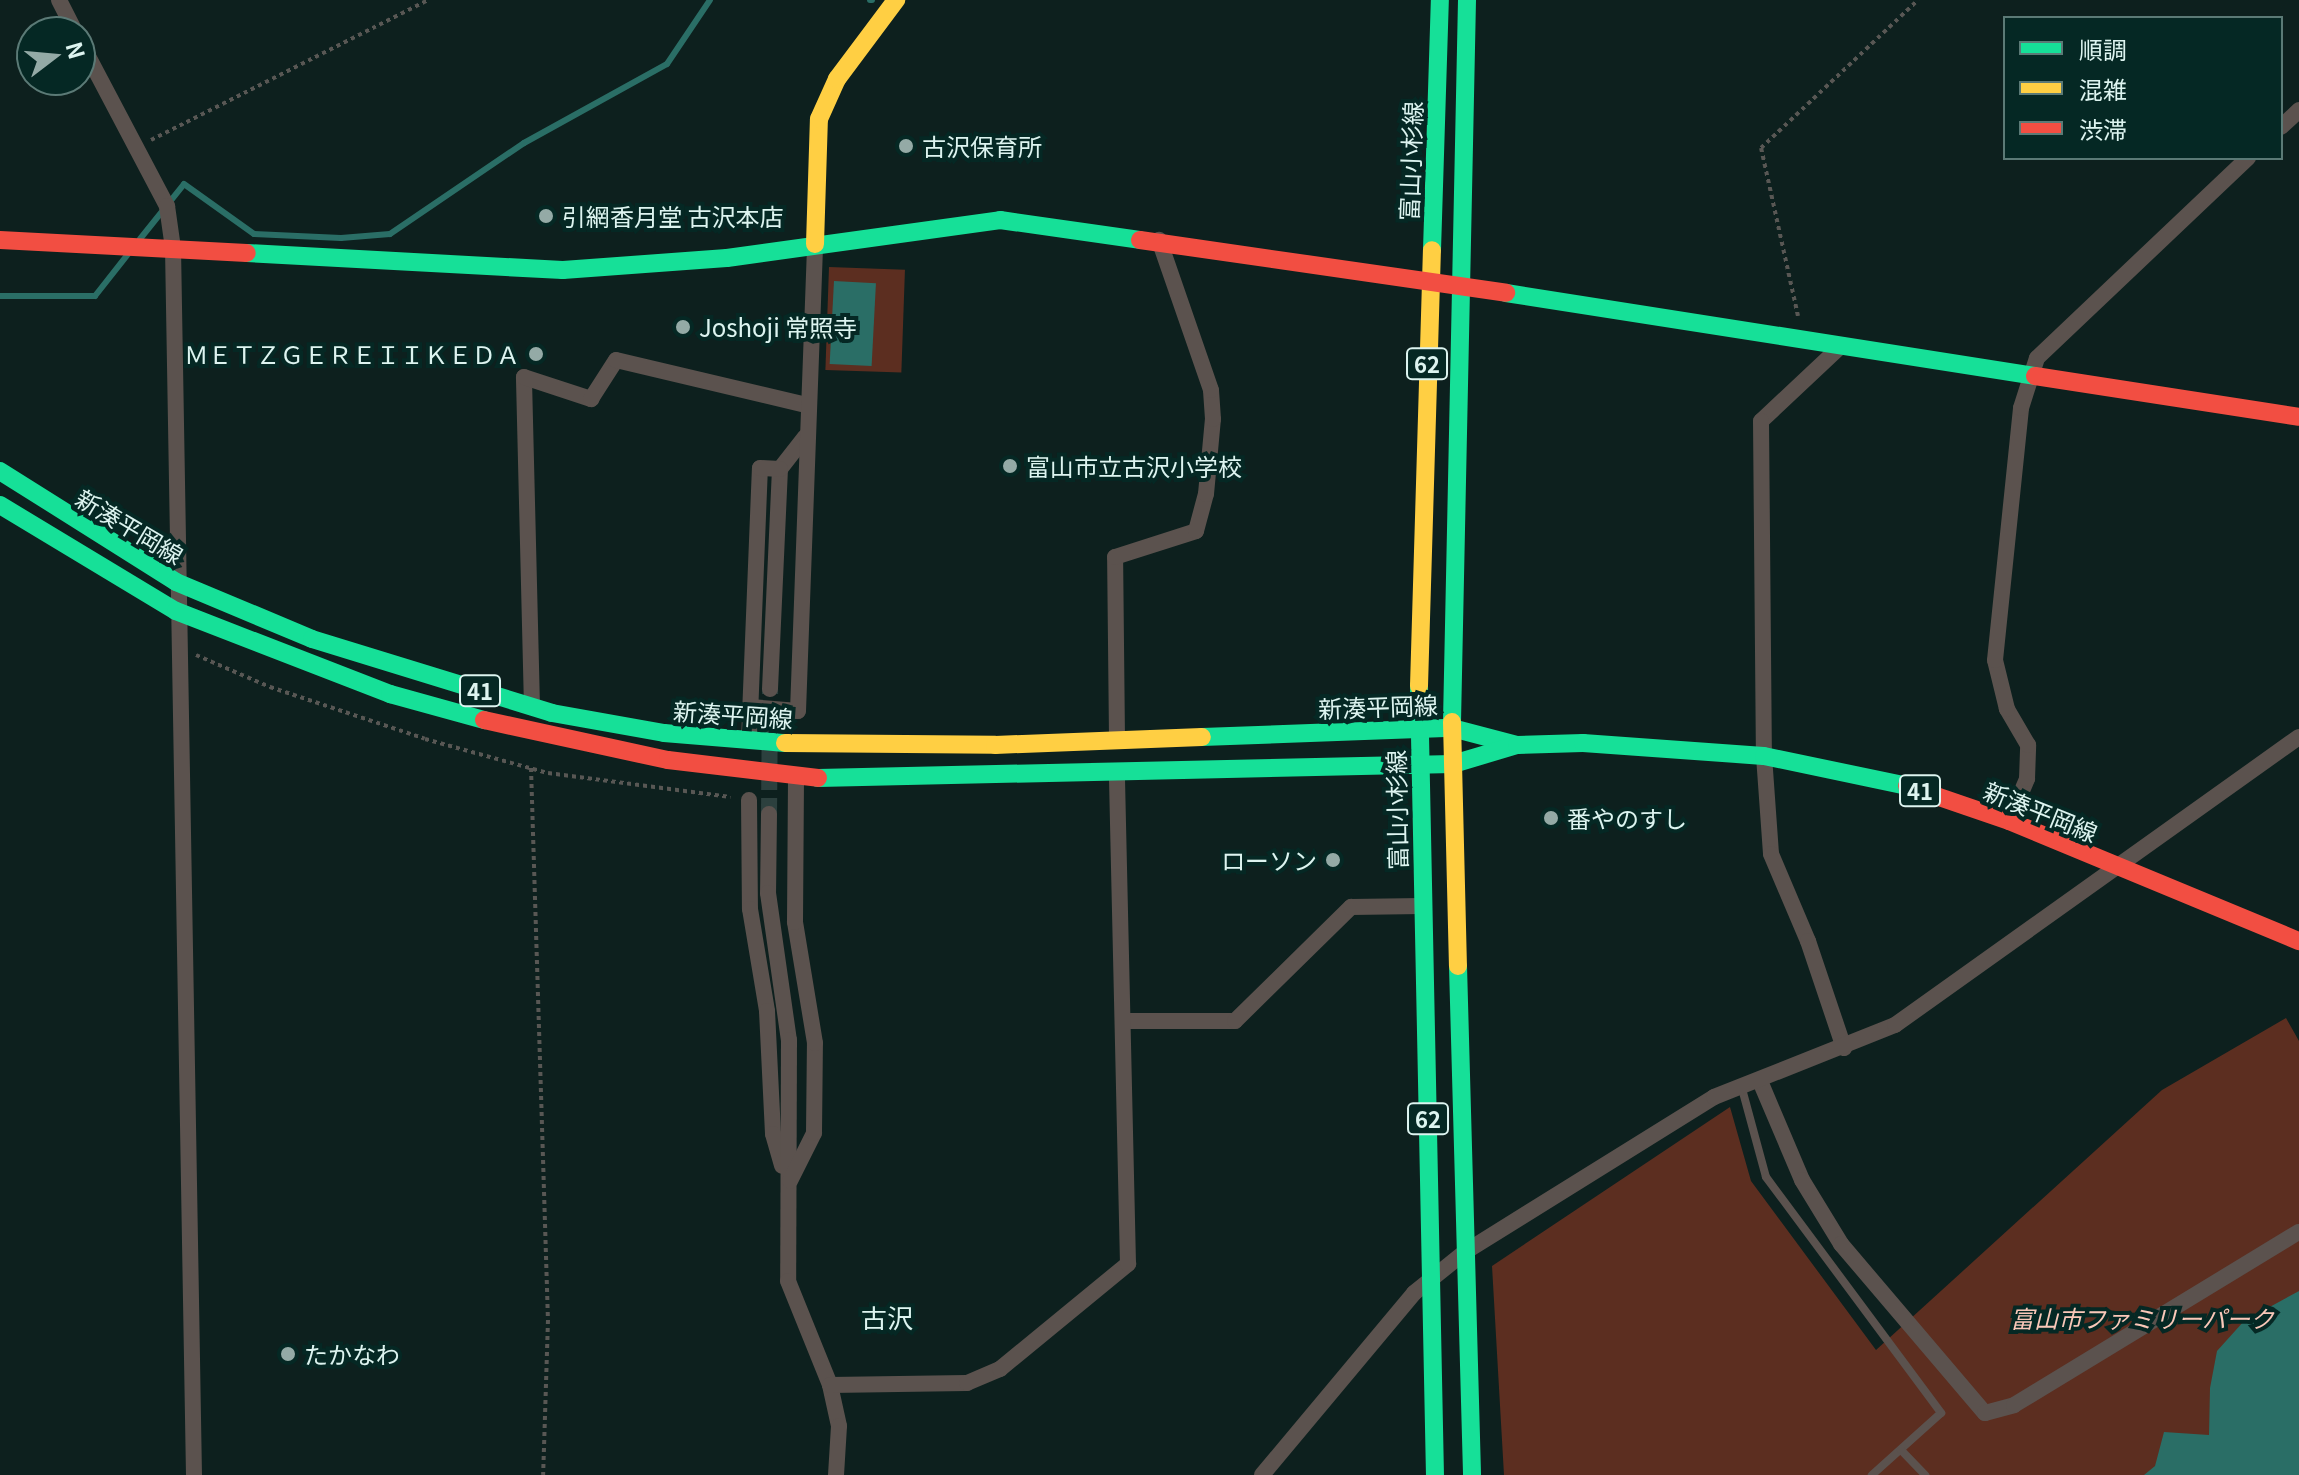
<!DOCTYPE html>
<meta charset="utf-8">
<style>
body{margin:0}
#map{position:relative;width:2299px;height:1475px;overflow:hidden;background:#0d201e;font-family:Georgia,"Noto Sans JP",serif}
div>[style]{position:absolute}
.green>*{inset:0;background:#5c2e20;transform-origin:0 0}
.water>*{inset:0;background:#2a6e66;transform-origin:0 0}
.stream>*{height:6px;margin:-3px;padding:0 3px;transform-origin:3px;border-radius:3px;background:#2a6e66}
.street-tunnel>*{height:16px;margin-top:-8px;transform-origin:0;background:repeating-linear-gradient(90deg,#2c403e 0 16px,transparent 0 24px)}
.path>*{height:4px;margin-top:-2px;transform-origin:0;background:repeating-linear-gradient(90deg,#585754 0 4px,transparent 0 8px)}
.lane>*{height:8px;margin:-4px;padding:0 4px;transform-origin:4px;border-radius:4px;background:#5b524e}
.street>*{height:16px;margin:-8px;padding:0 8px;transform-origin:8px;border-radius:8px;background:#5b524e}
.fast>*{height:18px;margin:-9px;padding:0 9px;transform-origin:9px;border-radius:9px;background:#16e098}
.slow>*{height:18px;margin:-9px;padding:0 9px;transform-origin:9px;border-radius:9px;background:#ffcf43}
.jam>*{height:18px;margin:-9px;padding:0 9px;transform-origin:9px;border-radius:9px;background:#f24e42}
.dots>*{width:22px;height:22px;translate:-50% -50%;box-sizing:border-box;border:4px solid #052824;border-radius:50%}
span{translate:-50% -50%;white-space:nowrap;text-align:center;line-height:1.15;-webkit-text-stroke:8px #052824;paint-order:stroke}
.shield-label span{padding:2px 6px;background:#052824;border:2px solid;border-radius:6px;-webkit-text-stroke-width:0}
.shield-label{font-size:22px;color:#ddf4f0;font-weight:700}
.poi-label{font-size:24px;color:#ddf4f0}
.left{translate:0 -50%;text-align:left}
.right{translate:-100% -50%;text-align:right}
.street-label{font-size:24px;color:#ddf4f0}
.park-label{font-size:24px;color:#fac8b9;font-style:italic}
.neighbourhood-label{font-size:26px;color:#ddf4f0}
.legend{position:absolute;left:2003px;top:16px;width:280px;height:144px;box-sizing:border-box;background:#052824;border:2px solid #5b7a76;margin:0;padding:10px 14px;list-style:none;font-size:24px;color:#ddf4f0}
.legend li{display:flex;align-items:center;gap:16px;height:40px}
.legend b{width:40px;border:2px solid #5b7a76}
.north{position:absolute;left:16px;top:16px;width:80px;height:80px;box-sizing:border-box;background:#052824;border:2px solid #5b7a76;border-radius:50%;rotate:74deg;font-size:22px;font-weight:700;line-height:32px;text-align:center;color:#ddf4f0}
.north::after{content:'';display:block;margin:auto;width:28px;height:36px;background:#94aaa6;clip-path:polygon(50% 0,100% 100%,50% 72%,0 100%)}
</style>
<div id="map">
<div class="green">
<i style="left:829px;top:267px;width:76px;height:103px;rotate:2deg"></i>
<i style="clip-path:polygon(2286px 1018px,2299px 1041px,2299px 1475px,1504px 1475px,1492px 1266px,1730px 1107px,1751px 1181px,1876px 1350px,2162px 1090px)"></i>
</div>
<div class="water">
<i style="left:834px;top:281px;width:42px;height:83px;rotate:3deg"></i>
<i style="clip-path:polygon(2299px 1291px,2299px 1475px,2144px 1475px,2155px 1466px,2164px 1432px,2209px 1435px,2210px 1388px,2217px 1351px,2244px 1321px)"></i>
</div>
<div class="stream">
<i style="left:870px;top:0;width:2px"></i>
<i style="left:140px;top:239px;width:70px;rotate:-51.3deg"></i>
<i style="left:184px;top:184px;width:86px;rotate:35.5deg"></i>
<i style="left:254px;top:234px;width:87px;rotate:2.6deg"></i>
<i style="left:341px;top:238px;width:49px;rotate:-4.7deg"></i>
<i style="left:390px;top:234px;width:162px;rotate:-34.2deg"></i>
<i style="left:524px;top:143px;width:163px;rotate:-28.9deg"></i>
<i style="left:667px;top:64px;width:77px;rotate:-56.1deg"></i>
<i style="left:0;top:296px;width:95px"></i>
<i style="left:95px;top:296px;width:53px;rotate:-51.8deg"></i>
</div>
<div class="street-tunnel">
<i style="left:769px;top:814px;width:125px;rotate:-89.5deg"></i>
</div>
<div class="path">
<i style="left:151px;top:140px;width:310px;rotate:-26.8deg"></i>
<i style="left:1798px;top:316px;width:172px;rotate:-102.4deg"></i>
<i style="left:1761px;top:148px;width:216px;rotate:-43.3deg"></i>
<i style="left:196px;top:655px;width:81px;rotate:23.4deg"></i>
<i style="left:270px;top:687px;width:163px;rotate:18.5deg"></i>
<i style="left:425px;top:739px;width:128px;rotate:15.5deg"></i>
<i style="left:548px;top:773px;width:184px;rotate:7.5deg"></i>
<i style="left:531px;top:768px;width:552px;rotate:88.24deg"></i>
<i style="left:548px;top:1320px;width:155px;rotate:91.8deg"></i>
</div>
<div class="lane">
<i style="left:1741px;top:1085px;width:95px;rotate:74.8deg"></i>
<i style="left:1766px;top:1177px;width:294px;rotate:53.4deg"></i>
<i style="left:1941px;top:1413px;width:93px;rotate:138.1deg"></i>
<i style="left:1901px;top:1450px;width:35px;rotate:46deg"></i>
</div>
<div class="street">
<i style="left:59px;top:0;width:36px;rotate:63deg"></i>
<i style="left:80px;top:41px;width:187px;rotate:62.2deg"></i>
<i style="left:167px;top:206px;width:42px;rotate:81.9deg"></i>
<i style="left:173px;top:248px;width:1227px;rotate:89.02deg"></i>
<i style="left:2281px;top:127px;width:25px;rotate:-43deg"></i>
<i style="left:1842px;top:345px;width:111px;rotate:136.8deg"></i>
<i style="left:1761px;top:421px;width:335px;rotate:89.5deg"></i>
<i style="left:1764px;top:756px;width:98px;rotate:85.9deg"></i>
<i style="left:1771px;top:854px;width:95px;rotate:67deg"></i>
<i style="left:1808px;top:941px;width:113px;rotate:71.4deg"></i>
<i style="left:770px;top:689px;width:220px;rotate:-87.4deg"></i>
<i style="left:780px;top:469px;width:41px;rotate:-52deg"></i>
<i style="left:532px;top:707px;width:330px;rotate:-91.4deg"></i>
<i style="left:524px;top:377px;width:71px;rotate:18.2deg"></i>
<i style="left:591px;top:399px;width:46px;rotate:-57.3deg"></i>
<i style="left:616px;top:360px;width:196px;rotate:13.3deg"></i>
<i style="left:751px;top:707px;width:47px;rotate:4.9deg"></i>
<i style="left:798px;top:711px;width:467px;rotate:-87.9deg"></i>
<i style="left:1117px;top:739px;width:182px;rotate:-90.6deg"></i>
<i style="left:1115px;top:557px;width:85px;rotate:-17.8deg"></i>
<i style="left:1196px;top:531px;width:38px;rotate:-75deg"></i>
<i style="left:1206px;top:494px;width:75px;rotate:-84.7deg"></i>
<i style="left:1213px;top:419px;width:29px;rotate:-94deg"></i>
<i style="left:1211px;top:390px;width:159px;rotate:-109.1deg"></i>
<i style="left:749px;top:740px;width:272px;rotate:-87.7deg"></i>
<i style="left:760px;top:468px;width:20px;rotate:3deg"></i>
<i style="left:749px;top:800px;width:109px;rotate:89.5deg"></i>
<i style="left:750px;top:909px;width:103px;rotate:80.5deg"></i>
<i style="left:767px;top:1011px;width:123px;rotate:87.2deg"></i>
<i style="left:773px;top:1134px;width:33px;rotate:74deg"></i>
<i style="left:769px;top:814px;width:79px;rotate:90.7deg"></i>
<i style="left:768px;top:893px;width:148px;rotate:81.9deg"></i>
<i style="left:789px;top:1040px;width:241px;rotate:90.2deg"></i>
<i style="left:788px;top:1281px;width:112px;rotate:68deg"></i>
<i style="left:830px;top:1385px;width:42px;rotate:77.6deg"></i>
<i style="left:839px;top:1426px;width:49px;rotate:93.5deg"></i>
<i style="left:2009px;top:821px;width:46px;rotate:-66.8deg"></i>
<i style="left:2027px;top:779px;width:34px;rotate:-88deg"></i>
<i style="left:2028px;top:745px;width:42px;rotate:-120.3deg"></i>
<i style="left:2007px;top:709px;width:50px;rotate:-103.8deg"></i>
<i style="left:1995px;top:660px;width:253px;rotate:-84.1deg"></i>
<i style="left:2021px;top:408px;width:52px;rotate:-72.3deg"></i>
<i style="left:2037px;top:358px;width:291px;rotate:-43.5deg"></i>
<i style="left:1123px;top:1021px;width:112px"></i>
<i style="left:1235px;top:1021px;width:163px;rotate:-44.5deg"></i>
<i style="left:1351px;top:907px;width:71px;rotate:-0.8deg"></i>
<i style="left:1760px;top:1081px;width:108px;rotate:67deg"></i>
<i style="left:1802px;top:1180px;width:75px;rotate:58.6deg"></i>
<i style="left:1841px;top:1244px;width:222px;rotate:49.6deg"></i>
<i style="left:1985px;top:1413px;width:30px;rotate:-15deg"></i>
<i style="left:2014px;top:1405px;width:333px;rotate:-31.3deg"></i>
<i style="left:790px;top:1181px;width:54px;rotate:-63.4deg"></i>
<i style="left:814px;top:1133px;width:90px;rotate:-89.4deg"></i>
<i style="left:815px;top:1043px;width:123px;rotate:-99.4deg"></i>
<i style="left:795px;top:922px;width:144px;rotate:-89.6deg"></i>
<i style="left:830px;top:1385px;width:137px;rotate:-0.8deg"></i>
<i style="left:967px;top:1383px;width:36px;rotate:-23deg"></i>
<i style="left:1000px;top:1369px;width:166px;rotate:-39.4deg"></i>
<i style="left:1128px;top:1264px;width:493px;rotate:-91.3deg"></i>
<i style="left:1262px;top:1475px;width:237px;rotate:-50.1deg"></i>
<i style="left:1414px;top:1293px;width:65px;rotate:-38.8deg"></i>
<i style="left:1465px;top:1252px;width:293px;rotate:-31.9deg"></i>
<i style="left:1714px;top:1097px;width:195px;rotate:-21.7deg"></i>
<i style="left:1895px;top:1025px;width:496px;rotate:-35.5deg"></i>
</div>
<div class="fast">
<i style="left:1432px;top:250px;width:250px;rotate:-88.2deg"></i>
<i style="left:247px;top:253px;width:316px;rotate:3.1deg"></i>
<i style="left:563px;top:270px;width:164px;rotate:-4.2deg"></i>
<i style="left:727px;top:258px;width:276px;rotate:-7.9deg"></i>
<i style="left:1000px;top:220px;width:141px;rotate:8.1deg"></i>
<i style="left:1506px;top:293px;width:535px;rotate:8.92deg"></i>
<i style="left:0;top:471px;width:208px;rotate:32.2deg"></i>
<i style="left:176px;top:582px;width:147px;rotate:22.7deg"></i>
<i style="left:312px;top:639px;width:251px;rotate:17.1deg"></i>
<i style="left:552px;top:713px;width:114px;rotate:10.1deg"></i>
<i style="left:664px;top:733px;width:121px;rotate:4.7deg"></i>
<i style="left:0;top:505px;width:205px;rotate:31.1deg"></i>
<i style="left:176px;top:611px;width:230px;rotate:21.2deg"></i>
<i style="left:390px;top:694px;width:98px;rotate:15.5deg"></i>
<i style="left:1419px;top:686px;width:789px;rotate:88.84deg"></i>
<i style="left:1452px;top:722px;width:722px;rotate:-88.81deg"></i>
<i style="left:1202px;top:737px;width:250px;rotate:-2.1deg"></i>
<i style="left:1452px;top:728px;width:67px;rotate:14.7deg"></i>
<i style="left:818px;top:778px;width:635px;rotate:-1.26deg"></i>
<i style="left:1453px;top:764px;width:67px;rotate:-16.5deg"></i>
<i style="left:1517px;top:745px;width:66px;rotate:-1.7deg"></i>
<i style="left:1583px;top:743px;width:181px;rotate:4.1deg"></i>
<i style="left:1764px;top:756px;width:146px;rotate:11.8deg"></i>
<i style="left:1458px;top:966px;width:509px;rotate:88.42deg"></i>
</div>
<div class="slow">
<i style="left:815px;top:244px;width:125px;rotate:-88.2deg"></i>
<i style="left:819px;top:119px;width:44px;rotate:-65.8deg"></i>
<i style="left:837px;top:79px;width:99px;rotate:-53.2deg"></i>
<i style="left:1419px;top:686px;width:436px;rotate:-88.3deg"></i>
<i style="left:1452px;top:722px;width:244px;rotate:88.6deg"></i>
<i style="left:785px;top:743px;width:210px;rotate:0.5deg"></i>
<i style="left:995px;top:745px;width:207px;rotate:-2.2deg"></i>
</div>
<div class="jam">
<i style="left:0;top:240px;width:247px;rotate:3deg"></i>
<i style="left:1140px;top:240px;width:370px;rotate:8.2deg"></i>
<i style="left:2035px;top:376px;width:267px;rotate:8.8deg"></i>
<i style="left:484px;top:720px;width:188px;rotate:12.3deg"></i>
<i style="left:668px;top:760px;width:151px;rotate:6.8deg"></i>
<i style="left:1907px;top:786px;width:108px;rotate:18.9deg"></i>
<i style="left:2009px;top:821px;width:314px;rotate:22.5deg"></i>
</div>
<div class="dots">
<i style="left:906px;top:146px;background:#94aaa6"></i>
<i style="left:546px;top:216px;background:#94aaa6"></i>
<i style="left:683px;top:327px;background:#94aaa6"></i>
<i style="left:536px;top:354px;background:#94aaa6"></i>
<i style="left:1010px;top:466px;background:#94aaa6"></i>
<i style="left:1551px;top:818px;background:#94aaa6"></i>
<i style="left:1333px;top:860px;background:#94aaa6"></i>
<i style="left:288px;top:1354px;background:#94aaa6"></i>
</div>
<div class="shield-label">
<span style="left:1427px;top:364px">62</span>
<span style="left:480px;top:691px">41</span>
<span style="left:1920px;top:791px">41</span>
<span style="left:1428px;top:1119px">62</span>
</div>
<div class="poi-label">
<span class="left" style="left:922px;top:146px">古沢保育所</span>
<span class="left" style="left:562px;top:216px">引網香月堂 古沢本店</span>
<span class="left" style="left:699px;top:327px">Joshoji 常照寺</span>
<span class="right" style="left:520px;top:354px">ＭＥＴＺＧＥＲＥＩＩＫＥＤＡ</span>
<span class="left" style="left:1026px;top:466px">富山市立古沢小学校</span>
<span class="left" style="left:1567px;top:818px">番やのすし</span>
<span class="right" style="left:1317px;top:860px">ローソン</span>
<span class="left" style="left:304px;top:1354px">たかなわ</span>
</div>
<div class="street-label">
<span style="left:1410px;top:161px;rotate:-88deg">富山小杉線</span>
<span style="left:130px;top:526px;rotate:31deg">新湊平岡線</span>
<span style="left:1378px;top:706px;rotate:-2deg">新湊平岡線</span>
<span style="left:733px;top:714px;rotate:4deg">新湊平岡線</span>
<span style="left:1396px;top:810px;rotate:-91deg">富山小杉線</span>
<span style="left:2041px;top:811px;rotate:22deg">新湊平岡線</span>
</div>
<div class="park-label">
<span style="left:2142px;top:1318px">富山市ファミリーパーク</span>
</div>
<div class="neighbourhood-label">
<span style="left:887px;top:1317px">古沢</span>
</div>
<ul class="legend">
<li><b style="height:10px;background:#16e098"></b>順調</li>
<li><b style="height:10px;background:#ffcf43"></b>混雑</li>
<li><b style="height:10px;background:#f24e42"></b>渋滞</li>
</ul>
<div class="north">N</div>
</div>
